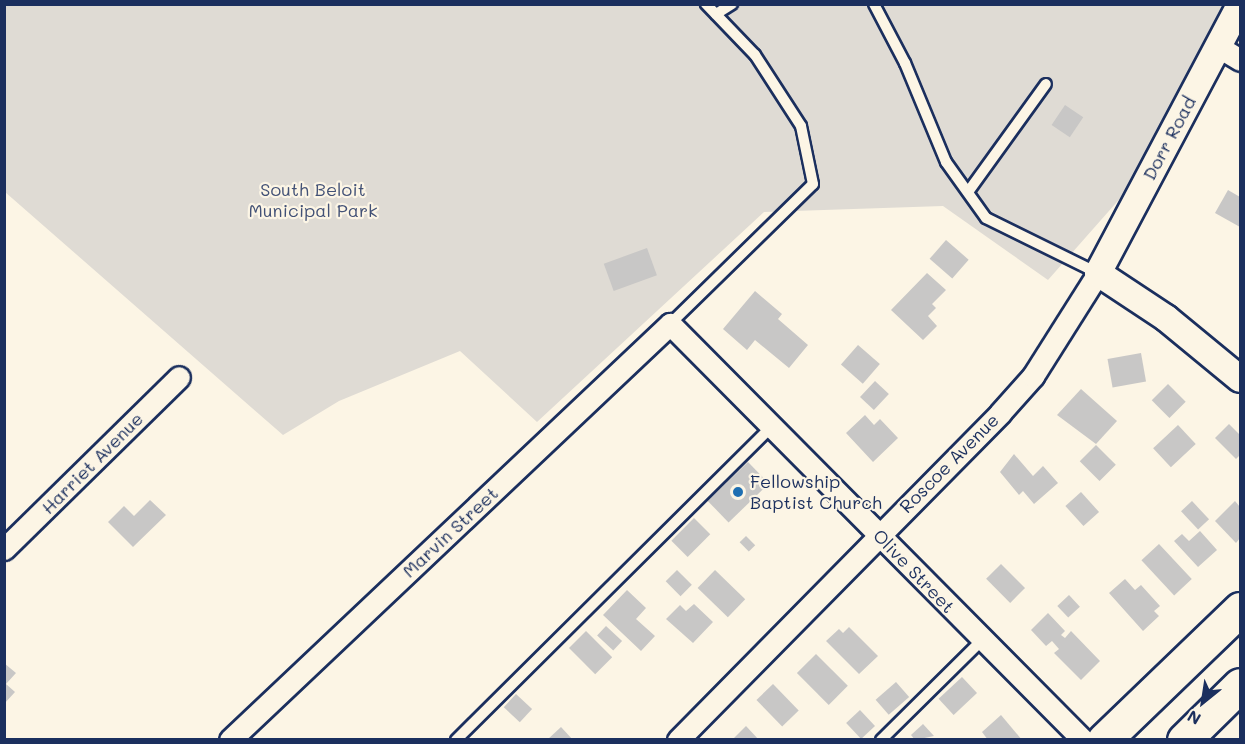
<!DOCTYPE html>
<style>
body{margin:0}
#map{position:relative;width:1245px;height:744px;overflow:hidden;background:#fcf5e5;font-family:Mali,sans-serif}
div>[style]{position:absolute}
.green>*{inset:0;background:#dfdbd4}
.building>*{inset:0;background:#c8c7c6;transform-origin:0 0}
.roads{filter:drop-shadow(2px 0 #1b2f5e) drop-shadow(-2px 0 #1b2f5e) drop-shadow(0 2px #1b2f5e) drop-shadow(0 -2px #1b2f5e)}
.service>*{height:10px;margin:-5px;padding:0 5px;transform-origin:5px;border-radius:5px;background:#fcf5e5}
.minor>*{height:21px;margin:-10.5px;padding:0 10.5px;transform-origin:10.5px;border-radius:10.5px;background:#fcf5e5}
.tertiary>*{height:26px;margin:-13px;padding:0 13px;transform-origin:13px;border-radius:13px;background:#fcf5e5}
.primary>*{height:33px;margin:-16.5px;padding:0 16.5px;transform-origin:16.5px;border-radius:16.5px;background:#fcf5e5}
.dots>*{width:16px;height:16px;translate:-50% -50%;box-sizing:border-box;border:3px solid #fcf5e5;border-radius:50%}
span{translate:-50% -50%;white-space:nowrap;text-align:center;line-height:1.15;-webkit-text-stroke:4.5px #fcf5e5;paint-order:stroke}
.street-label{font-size:18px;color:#1b2f5e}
.park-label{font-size:18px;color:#425176}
.poi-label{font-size:18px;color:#1b2f5e}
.left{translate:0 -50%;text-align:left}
.frame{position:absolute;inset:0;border:6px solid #1b2f5e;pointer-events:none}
.north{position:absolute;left:1173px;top:672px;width:60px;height:60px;-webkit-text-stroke:4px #fcf5e5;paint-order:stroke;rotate:210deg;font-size:16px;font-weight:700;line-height:24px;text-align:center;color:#1b2f5e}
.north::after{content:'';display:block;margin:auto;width:21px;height:27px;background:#1b2f5e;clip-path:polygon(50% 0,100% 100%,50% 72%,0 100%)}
</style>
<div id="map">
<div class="green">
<i style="clip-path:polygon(5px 5px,1232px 5px,1131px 186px,1048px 280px,943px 206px,764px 212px,537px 422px,460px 351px,339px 401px,283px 435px,5px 192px)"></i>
</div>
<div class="building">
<i style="left:1065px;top:105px;width:22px;height:24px;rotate:34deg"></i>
<i style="clip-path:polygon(1228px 190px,1240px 197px,1240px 227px,1215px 213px)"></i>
<i style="left:946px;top:240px;width:30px;height:25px;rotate:41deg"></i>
<i style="left:647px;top:248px;width:29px;height:46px;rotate:70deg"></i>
<i style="clip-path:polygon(927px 273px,946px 290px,932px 304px,936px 308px,928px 316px,937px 326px,923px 340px,891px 310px)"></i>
<i style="clip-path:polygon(755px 291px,782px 314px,778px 319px,808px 345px,789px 368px,755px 340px,747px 350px,723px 329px)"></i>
<i style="left:858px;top:345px;width:29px;height:26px;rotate:41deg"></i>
<i style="left:1141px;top:353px;width:29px;height:34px;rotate:80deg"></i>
<i style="left:875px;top:381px;width:19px;height:22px;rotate:43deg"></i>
<i style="left:1168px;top:384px;width:25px;height:23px;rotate:45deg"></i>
<i style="clip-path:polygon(1081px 389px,1117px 421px,1096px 444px,1057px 415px)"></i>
<i style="clip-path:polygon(865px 415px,874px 425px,880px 419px,898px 438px,873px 462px,846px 433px)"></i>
<i style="clip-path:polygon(1229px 424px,1240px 435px,1240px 455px,1236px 459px,1215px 438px)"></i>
<i style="left:1178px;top:425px;width:26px;height:34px;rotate:47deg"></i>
<i style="left:1096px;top:445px;width:28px;height:23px;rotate:45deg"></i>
<i style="clip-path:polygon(1014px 454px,1033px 476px,1043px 466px,1058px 483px,1034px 504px,1023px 491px,1019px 495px,1000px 472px)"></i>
<i style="left:748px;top:462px;width:30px;height:56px;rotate:46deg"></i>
<i style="left:1081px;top:492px;width:27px;height:21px;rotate:48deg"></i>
<i style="clip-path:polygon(150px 500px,166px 515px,133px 547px,108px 522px,124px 506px,134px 516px)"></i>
<i style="left:1192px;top:501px;width:25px;height:15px;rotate:47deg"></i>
<i style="clip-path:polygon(1235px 501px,1240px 507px,1240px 538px,1236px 543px,1215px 521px)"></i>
<i style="left:694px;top:518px;width:23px;height:32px;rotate:45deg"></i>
<i style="clip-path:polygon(1200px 531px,1217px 550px,1198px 567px,1174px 541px,1182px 534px,1189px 541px)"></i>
<i style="left:746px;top:536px;width:13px;height:9px;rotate:45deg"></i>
<i style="left:1159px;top:544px;width:48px;height:24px;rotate:47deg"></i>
<i style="left:1001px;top:564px;width:34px;height:21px;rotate:45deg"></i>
<i style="left:677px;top:570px;width:21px;height:16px;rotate:45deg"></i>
<i style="left:715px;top:570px;width:42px;height:25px;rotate:44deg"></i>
<i style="clip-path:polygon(1125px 579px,1135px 590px,1141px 585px,1160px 606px,1154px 611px,1159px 616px,1143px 631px,1109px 593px)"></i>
<i style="clip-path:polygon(627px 590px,646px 608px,636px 619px,655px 636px,641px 651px,603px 615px)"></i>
<i style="left:1069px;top:595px;width:16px;height:16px;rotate:47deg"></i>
<i style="clip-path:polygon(694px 604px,713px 622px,693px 643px,666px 619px,680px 605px,686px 611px)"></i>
<i style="clip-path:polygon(1048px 613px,1065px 631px,1061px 635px,1065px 638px,1071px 631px,1100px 661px,1081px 680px,1054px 653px,1059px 649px,1052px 641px,1046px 646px,1031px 630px)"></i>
<i style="left:606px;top:626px;width:22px;height:13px;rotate:43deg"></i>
<i style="clip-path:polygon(849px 627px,878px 656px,859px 674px,826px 641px,839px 629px,843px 633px)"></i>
<i style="left:586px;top:631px;width:37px;height:24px;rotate:45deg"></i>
<i style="left:816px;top:654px;width:45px;height:27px;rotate:45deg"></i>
<i style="clip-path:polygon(4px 663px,16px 673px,6px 684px,15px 692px,4px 704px)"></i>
<i style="left:962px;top:677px;width:22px;height:32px;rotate:47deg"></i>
<i style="left:896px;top:682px;width:20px;height:27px;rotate:49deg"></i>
<i style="left:773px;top:684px;width:37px;height:23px;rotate:46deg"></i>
<i style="left:516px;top:694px;width:22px;height:18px;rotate:43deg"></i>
<i style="left:860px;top:710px;width:22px;height:19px;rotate:47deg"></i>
<i style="clip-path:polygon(1001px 715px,1022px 740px,988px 740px,982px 732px)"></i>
<i style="clip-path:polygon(923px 724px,934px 736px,915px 740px,911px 735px)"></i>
<i style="clip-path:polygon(746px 726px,759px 740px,732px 740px)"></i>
<i style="clip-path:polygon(561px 727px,573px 740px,547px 740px)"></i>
</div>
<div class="roads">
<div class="service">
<i style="left:874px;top:4px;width:67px;rotate:62.3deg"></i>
<i style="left:905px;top:63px;width:107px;rotate:67.5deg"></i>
<i style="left:946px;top:162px;width:69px;rotate:54.5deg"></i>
<i style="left:986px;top:218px;width:125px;rotate:26.2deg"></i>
<i style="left:716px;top:14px;width:19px;rotate:-32deg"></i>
<i style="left:968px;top:192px;width:133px;rotate:-54.2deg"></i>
<i style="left:670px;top:324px;width:200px;rotate:-44.4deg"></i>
<i style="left:813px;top:184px;width:59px;rotate:-101.7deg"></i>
<i style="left:801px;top:126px;width:85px;rotate:-122.9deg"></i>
<i style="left:755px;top:55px;width:71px;rotate:-133.9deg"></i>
<i style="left:456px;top:740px;width:444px;rotate:-44.8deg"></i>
<i style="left:881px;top:740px;width:142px;rotate:-44.7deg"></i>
</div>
<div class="minor">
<i style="left:1217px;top:46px;width:27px;rotate:31deg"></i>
<i style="left:4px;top:549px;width:245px;rotate:-44.5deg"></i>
<i style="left:230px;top:740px;width:606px;rotate:-43.39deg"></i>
<i style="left:670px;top:324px;width:586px;rotate:45.21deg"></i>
<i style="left:678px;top:740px;width:459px;rotate:-45.4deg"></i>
<i style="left:1000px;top:413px;width:50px;rotate:-48.3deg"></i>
<i style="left:1033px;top:376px;width:122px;rotate:-57.7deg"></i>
</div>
<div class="tertiary">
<i style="left:1240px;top:5px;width:303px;rotate:117.9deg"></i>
<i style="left:1098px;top:273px;width:82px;rotate:33.5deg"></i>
<i style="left:1166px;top:318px;width:96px;rotate:39.5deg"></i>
</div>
<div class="primary">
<i style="left:1104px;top:740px;width:189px;rotate:-43.9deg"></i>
<i style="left:1184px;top:740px;width:78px;rotate:-44.5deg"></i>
</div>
</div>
<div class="dots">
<i style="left:738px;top:492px;background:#1f6fb2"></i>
</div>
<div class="street-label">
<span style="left:1169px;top:138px;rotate:-62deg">Dorr Road</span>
<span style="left:92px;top:463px;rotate:-45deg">Harriet Avenue</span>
<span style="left:949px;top:463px;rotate:-45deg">Roscoe Avenue</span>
<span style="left:450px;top:532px;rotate:-43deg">Marvin Street</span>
<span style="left:914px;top:571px;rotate:46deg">Olive Street</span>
</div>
<div class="park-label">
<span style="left:313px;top:200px">South Beloit<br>Municipal Park</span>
</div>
<div class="poi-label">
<span class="left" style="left:750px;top:492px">Fellowship<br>Baptist Church</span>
</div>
<div class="frame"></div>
<div class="north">N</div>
</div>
